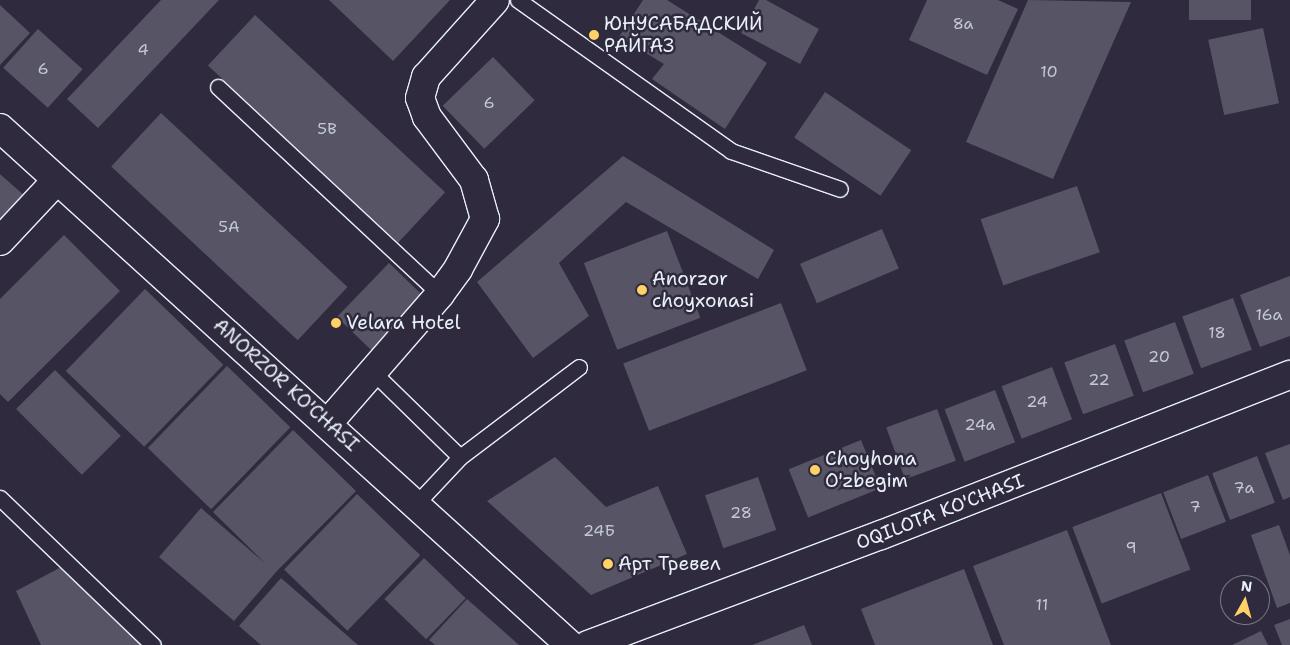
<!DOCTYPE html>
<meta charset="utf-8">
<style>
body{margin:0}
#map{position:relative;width:1290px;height:645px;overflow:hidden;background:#2f2a3d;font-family:"Shantell Sans",sans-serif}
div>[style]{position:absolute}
.building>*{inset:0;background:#575565;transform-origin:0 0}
.roads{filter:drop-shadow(1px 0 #e8f1f8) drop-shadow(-1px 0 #e8f1f8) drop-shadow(0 1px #e8f1f8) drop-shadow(0 -1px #e8f1f8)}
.service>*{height:15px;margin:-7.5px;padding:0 7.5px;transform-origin:7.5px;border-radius:7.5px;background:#2f2a3d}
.minor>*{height:28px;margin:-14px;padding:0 14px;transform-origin:14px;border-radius:14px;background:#2f2a3d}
.tertiary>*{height:28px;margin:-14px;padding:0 14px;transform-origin:14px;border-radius:14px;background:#2f2a3d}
.dots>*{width:14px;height:14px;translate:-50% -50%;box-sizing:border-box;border:2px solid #2f2a3d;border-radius:50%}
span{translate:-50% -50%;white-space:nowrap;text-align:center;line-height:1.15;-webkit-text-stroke:5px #2f2a3d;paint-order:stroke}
.number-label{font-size:16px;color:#c4cad3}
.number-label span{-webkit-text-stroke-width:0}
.poi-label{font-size:19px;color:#e8f1f8}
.left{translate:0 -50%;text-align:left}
.street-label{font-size:19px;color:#e8f1f8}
.north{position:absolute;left:1220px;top:575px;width:50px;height:50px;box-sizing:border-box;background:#2f2a3d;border:1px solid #797a88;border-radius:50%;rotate:7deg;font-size:14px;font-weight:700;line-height:20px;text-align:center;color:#e8f1f8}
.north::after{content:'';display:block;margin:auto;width:18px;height:22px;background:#ffd166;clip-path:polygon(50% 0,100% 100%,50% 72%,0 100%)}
</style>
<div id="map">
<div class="building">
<i style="clip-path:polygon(161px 0,219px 0,98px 128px,67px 99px)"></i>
<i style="clip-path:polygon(329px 0,450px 0,393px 61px)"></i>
<i style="clip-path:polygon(643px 0,667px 0,767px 63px,725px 129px,652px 79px,664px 64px,619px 37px)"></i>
<i style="clip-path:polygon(759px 0,766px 0,819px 29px,800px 64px,741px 33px)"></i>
<i style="clip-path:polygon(927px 0,998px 0,1018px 9px,987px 75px,909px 40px)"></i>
<i style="clip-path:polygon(1028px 0,1131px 2px,1053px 179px,966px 142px)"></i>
<i style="left:1189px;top:0;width:62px;height:20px"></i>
<i style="clip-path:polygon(0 5px,30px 33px,0 65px)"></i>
<i style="left:255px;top:15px;width:260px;height:69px;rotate:43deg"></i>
<i style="left:1263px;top:28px;width:77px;height:56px;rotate:78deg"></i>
<i style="left:38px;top:29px;width:60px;height:52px;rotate:42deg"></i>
<i style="left:493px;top:57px;width:60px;height:70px;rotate:46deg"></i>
<i style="left:825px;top:92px;width:104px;height:55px;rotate:34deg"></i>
<i style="left:161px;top:113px;width:255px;height:73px;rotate:43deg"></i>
<i style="clip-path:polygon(623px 156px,774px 250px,758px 279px,626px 202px,559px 263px,589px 316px,533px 358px,477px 282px)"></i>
<i style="clip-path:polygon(0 174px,27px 198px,0 227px)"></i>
<i style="left:1077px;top:186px;width:70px;height:102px;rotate:71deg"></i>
<i style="left:882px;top:229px;width:43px;height:89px;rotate:67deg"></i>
<i style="left:667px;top:231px;width:93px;height:89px;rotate:69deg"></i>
<i style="clip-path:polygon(64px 235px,120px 291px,8px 402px,0 394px,0 299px)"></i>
<i style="left:389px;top:263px;width:57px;height:75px;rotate:44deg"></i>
<i style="clip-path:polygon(1290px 276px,1290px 336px,1260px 347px,1240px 295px)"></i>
<i style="left:145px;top:289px;width:109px;height:114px;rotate:44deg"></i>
<i style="left:1233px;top:298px;width:55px;height:54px;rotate:70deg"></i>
<i style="left:781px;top:303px;width:72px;height:169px;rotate:69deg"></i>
<i style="left:1175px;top:322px;width:55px;height:54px;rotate:70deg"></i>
<i style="left:1115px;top:344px;width:55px;height:54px;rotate:70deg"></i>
<i style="left:227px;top:366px;width:88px;height:114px;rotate:44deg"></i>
<i style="left:1052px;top:367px;width:56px;height:54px;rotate:69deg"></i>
<i style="left:55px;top:370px;width:93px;height:55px;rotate:45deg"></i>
<i style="left:995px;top:390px;width:56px;height:54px;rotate:69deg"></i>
<i style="left:937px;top:409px;width:55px;height:54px;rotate:70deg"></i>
<i style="clip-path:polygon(293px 430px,356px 491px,276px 572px,234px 621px,159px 557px,201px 508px,266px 564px,213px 512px)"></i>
<i style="left:861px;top:440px;width:52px;height:78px;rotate:68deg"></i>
<i style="clip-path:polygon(1290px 444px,1290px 497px,1283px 500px,1265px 453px)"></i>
<i style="left:1257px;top:456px;width:50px;height:48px;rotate:69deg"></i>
<i style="clip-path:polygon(555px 457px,606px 507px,658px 486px,687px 554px,591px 595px,487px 501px)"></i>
<i style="left:1208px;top:475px;width:50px;height:48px;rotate:69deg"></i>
<i style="left:758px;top:477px;width:56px;height:56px;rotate:71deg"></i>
<i style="left:1161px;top:493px;width:82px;height:95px;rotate:69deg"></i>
<i style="left:357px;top:494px;width:88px;height:105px;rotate:44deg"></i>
<i style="clip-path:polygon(1279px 525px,1290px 555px,1290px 603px,1277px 608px,1251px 535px)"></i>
<i style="clip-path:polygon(1067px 530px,1111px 645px,1004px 645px,973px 566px)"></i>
<i style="left:424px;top:558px;width:58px;height:57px;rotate:44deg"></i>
<i style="clip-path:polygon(65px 565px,153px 645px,41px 645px,16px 591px)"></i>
<i style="clip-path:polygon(964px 569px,993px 645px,875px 645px,861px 609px)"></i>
<i style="clip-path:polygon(281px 578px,358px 645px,261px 645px,239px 626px)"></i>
<i style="clip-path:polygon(467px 599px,519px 645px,435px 645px,429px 640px)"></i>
<i style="clip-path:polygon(1290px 619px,1290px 645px,1282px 645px,1274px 625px)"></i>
<i style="clip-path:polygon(804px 625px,812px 645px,752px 645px)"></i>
<i style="clip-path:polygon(1261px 631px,1268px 645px,1232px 645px)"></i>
</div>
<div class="roads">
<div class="service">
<i style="left:518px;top:0;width:261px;rotate:35.3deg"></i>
<i style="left:731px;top:151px;width:115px;rotate:19.2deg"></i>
<i style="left:218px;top:87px;width:304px;rotate:43deg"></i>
<i style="left:374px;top:373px;width:120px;rotate:44.3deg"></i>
<i style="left:0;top:498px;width:212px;rotate:43.9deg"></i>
<i style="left:416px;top:504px;width:64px;rotate:-46.9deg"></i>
<i style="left:460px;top:457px;width:149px;rotate:-37.1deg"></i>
</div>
<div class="minor">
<i style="left:0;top:241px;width:83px;rotate:-46.9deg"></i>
<i style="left:328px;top:423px;width:171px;rotate:-49deg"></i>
<i style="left:440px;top:294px;width:31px;rotate:-54deg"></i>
<i style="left:458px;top:269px;width:57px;rotate:-61.6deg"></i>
<i style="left:485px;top:219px;width:41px;rotate:-105.8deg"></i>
<i style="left:474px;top:180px;width:79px;rotate:-126.7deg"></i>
<i style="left:427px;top:117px;width:20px;rotate:-110deg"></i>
<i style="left:420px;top:98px;width:22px;rotate:-74deg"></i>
<i style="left:426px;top:77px;width:103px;rotate:-48.1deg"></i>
</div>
<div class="tertiary">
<i style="left:0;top:128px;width:770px;rotate:42.21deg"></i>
<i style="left:588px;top:645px;width:313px;rotate:-20.6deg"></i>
<i style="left:881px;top:535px;width:439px;rotate:-21.4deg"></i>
</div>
</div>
<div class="dots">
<i style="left:594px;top:35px;background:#ffd166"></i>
<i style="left:642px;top:290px;background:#ffd166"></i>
<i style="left:336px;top:323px;background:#ffd166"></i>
<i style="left:815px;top:470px;background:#ffd166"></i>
<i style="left:608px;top:564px;background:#ffd166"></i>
</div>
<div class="number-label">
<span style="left:963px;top:24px">8a</span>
<span style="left:143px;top:50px">4</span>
<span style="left:43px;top:69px">6</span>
<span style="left:1049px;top:72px">10</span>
<span style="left:489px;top:103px">6</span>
<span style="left:327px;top:129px">5B</span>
<span style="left:229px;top:227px">5A</span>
<span style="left:1269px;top:315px">16a</span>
<span style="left:1217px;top:333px">18</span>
<span style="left:1159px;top:357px">20</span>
<span style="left:1099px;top:380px">22</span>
<span style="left:1037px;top:402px">24</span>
<span style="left:980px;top:425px">24a</span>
<span style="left:1244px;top:488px">7а</span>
<span style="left:1195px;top:507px">7</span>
<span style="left:741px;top:513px">28</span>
<span style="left:599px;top:531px">24Б</span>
<span style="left:1131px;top:548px">9</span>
<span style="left:1042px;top:605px">11</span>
</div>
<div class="poi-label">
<span class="left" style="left:604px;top:35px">ЮНУСАБАДСКИЙ<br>РАЙГАЗ</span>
<span class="left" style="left:652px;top:290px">Anorzor<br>choyxonasi</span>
<span class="left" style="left:346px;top:323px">Velara Hotel</span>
<span class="left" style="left:825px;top:470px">Choyhona<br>O'zbegim</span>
<span class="left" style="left:618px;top:564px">Арт Тревел</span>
</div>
<div class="street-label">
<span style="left:286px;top:385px;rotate:42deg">ANORZOR KO'CHASI</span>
<span style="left:940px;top:512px;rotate:-21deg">OQILOTA KO'CHASI</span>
</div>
<div class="north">N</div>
</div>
